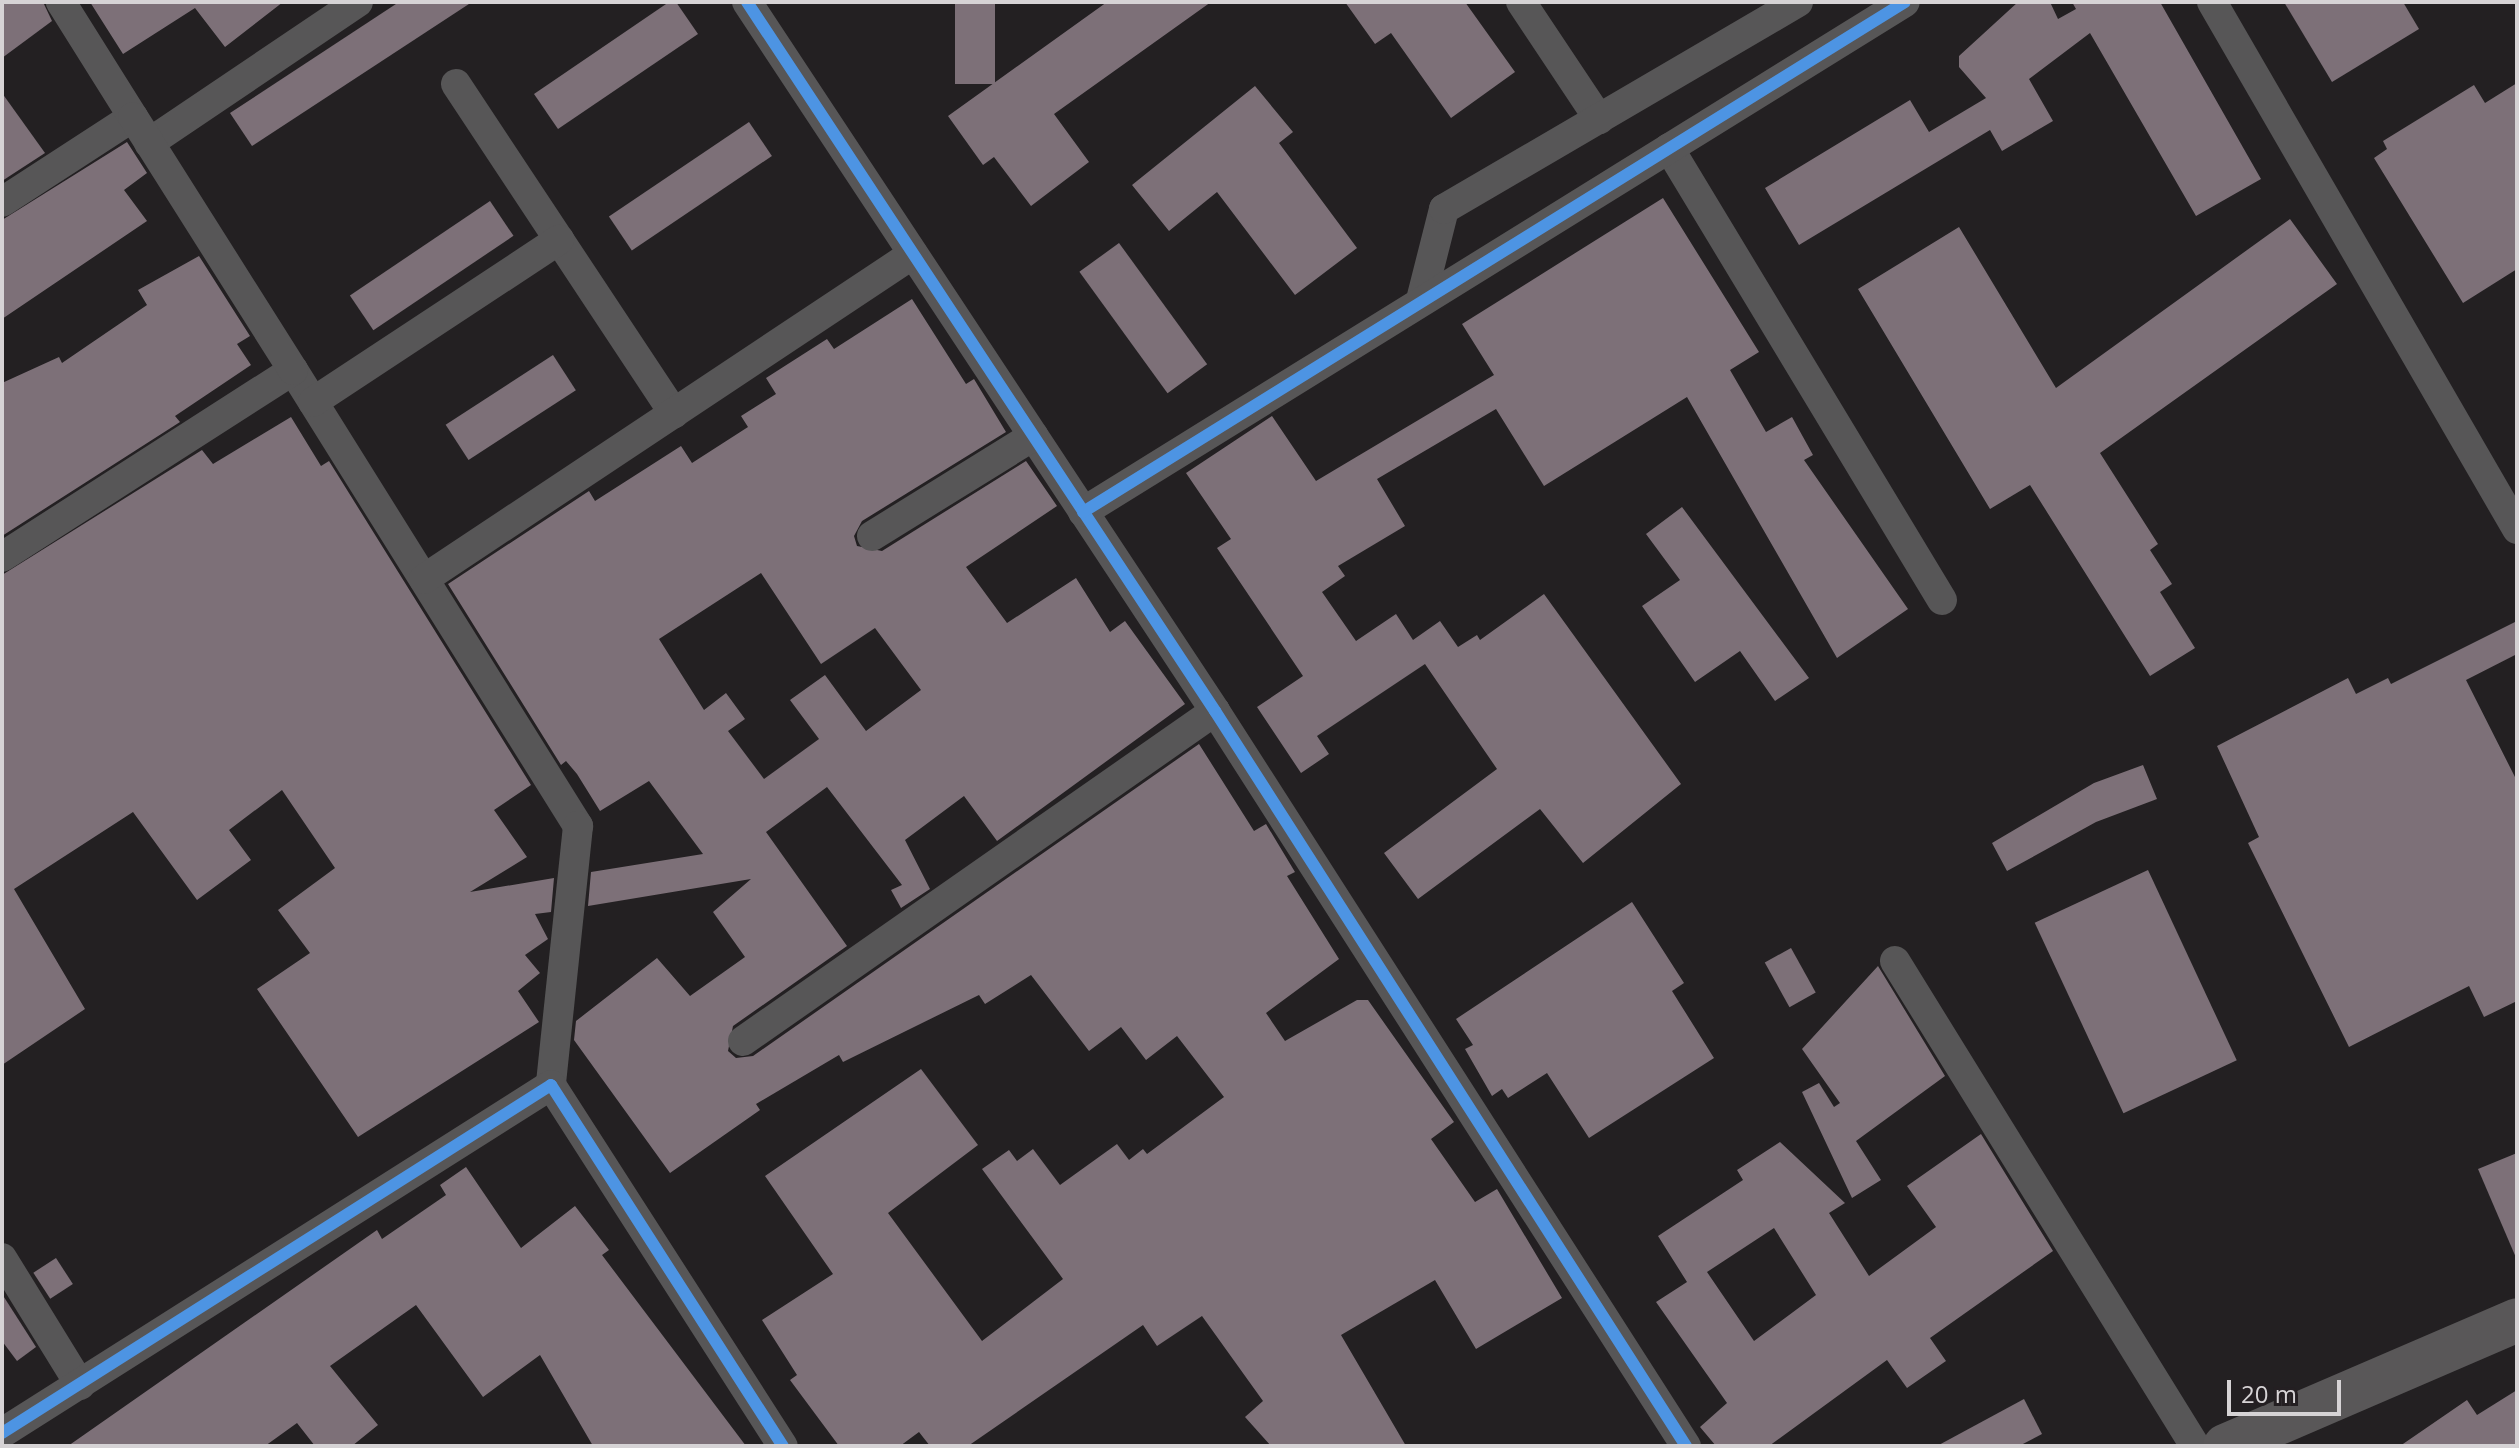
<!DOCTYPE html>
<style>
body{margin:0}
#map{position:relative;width:2519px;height:1448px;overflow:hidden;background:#232022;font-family:"Open Sans",sans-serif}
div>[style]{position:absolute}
.building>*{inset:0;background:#7d7078;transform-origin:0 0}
.minor>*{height:30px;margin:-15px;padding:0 15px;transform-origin:15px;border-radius:15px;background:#575657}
.primary>*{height:44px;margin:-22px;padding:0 22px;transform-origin:22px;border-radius:22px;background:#595758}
.cycleway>*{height:12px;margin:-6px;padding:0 6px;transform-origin:6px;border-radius:6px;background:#4d94e3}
span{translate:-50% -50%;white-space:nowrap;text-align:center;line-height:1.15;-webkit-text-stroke:8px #241f22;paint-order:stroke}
.frame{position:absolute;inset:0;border:4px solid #d6d3d5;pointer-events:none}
.scale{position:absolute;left:2227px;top:1380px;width:114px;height:36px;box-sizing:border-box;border:4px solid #d6d3d5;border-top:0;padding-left:10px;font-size:24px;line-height:28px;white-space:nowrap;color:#d6d3d5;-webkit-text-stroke:6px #241f22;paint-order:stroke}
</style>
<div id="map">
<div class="building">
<i style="clip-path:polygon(2px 2px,43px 2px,52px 21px,2px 58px)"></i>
<i style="clip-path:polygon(90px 2px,283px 2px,225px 47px,195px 8px,123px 54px)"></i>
<i style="clip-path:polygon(399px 2px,472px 2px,252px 146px,230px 113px)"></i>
<i style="clip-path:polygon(669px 2px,676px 2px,698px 34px,558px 129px,534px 94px)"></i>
<i style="left:955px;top:2px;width:40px;height:82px"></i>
<i style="clip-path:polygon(1107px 2px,1211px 2px,1054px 114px,1089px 162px,1031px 206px,994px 157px,983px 165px,948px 116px)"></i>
<i style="clip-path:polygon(1345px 2px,1465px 2px,1515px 72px,1451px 118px,1391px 33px,1375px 44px)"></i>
<i style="clip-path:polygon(2018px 2px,2050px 2px,2058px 19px,2076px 9px,2072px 2px,2160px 2px,2261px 179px,2196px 216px,2090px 33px,2029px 79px,2053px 121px,2002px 151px,1990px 130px,1799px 245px,1765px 188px,1910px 100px,1929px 132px,1986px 98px,1959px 67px,1959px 56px)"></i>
<i style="clip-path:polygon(2284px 2px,2403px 2px,2419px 29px,2332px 82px)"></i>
<i style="clip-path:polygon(2517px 83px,2517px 269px,2463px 303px,2374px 158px,2387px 149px,2383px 141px,2474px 85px,2485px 103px)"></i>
<i style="clip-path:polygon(1255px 86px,1293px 132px,1279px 143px,1357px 248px,1295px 295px,1217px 192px,1169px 231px,1132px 185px)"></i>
<i style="clip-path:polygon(2px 93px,45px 153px,2px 181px)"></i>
<i style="left:749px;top:122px;width:41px;height:169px;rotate:56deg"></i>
<i style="clip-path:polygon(127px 142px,147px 173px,124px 190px,147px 221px,2px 319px,2px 220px)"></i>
<i style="clip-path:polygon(1663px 198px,1759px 352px,1730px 370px,1766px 432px,1792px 417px,1813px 455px,1804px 460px,1908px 609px,1837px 658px,1687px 397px,1544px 486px,1496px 409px,1377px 479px,1405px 526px,1338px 566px,1345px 576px,1322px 592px,1356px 641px,1396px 614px,1413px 640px,1440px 621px,1458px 647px,1477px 635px,1480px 640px,1544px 594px,1681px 784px,1583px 863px,1540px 809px,1418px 899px,1384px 853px,1497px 769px,1425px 664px,1317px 736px,1329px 754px,1301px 773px,1257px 707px,1303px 676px,1217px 548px,1231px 539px,1186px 473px,1272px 416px,1316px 481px,1494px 375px,1462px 324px)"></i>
<i style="left:490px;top:201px;width:42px;height:169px;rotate:56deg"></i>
<i style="clip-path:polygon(2290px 219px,2337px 284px,2100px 453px,2158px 544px,2150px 550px,2172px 584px,2160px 592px,2195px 648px,2150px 676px,2030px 485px,1990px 509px,1858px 289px,1959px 227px,2056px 388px)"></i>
<i style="left:1119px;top:243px;width:150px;height:49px;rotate:54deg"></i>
<i style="clip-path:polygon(199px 256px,250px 336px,237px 344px,251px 365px,175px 416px,180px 422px,2px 536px,2px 383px,59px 357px,62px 363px,147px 305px,138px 290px)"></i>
<i style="clip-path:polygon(evenodd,912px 299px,966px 384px,974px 379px,1006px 432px,862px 521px,854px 536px,857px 546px,882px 551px,1026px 461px,1057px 506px,966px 567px,1007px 623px,1076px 578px,1110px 632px,1125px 621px,1185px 704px,997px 841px,964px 796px,905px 840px,930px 889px,901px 908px,891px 890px,902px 885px,827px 787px,766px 832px,847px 946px,733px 1026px,728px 1051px,736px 1058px,753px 1056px,1199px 744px,1254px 831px,1266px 824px,1295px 872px,1287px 876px,1339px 959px,1266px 1013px,1285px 1041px,1357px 1000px,1368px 1000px,1454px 1122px,1431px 1139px,1475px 1202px,1497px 1189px,1562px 1298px,1476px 1349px,1435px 1280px,1341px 1335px,1406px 1446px,1271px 1446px,1245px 1417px,1263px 1401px,1202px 1316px,1157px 1346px,1143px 1325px,968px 1446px,930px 1446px,919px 1432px,900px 1446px,839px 1446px,790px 1380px,797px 1375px,762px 1320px,833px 1274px,765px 1176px,921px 1069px,978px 1145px,888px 1213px,982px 1341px,1063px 1279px,982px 1169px,1009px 1150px,1017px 1161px,1033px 1149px,1060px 1185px,1117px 1144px,1129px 1160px,1143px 1149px,1147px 1154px,1224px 1097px,1177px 1036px,1146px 1060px,1121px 1027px,1089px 1051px,1031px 975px,985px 1004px,979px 995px,843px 1062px,839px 1055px,756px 1104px,760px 1110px,670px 1173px,574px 1040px,576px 1021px,657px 958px,690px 996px,745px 957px,713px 912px,751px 879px,588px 906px,591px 872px,703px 854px,649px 781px,600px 811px,577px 774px,566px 761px,561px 765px,448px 584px,589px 491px,595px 501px,681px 446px,692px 463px,748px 427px,741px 416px,776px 394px,766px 378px,827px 339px,834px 349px,912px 299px,761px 573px,821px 664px,875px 628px,921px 690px,866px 731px,825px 675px,790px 700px,819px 739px,764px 779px,728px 731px,745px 719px,726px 693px,704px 710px,659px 639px,761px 573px)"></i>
<i style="left:553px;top:355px;width:42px;height:128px;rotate:57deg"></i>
<i style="clip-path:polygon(291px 417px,321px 466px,329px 461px,531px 785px,494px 810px,527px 857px,470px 892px,554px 878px,551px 912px,535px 914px,548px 939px,525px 955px,540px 973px,518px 991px,539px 1022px,358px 1137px,257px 989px,310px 953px,278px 910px,335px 868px,282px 790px,229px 830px,251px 860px,197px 900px,133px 812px,14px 889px,85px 1009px,2px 1065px,2px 575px,202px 450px,213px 464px)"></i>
<i style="clip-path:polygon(1682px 507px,1809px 678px,1775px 701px,1740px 651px,1695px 682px,1642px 606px,1680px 580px,1646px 534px)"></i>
<i style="clip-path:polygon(2517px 621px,2517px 654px,2466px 680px,2517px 781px,2517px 1001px,2484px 1017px,2469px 986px,2349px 1047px,2248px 843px,2259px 837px,2217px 746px,2348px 678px,2356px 694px,2388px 678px,2391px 684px)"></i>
<i style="clip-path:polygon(2143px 765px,2157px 799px,2096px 822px,2007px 871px,1992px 843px,2094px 783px)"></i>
<i style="left:2148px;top:870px;width:210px;height:125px;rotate:65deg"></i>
<i style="clip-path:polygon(1632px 902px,1684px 983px,1672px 991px,1714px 1058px,1589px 1138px,1547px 1073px,1508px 1098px,1502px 1089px,1492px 1096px,1465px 1049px,1473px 1045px,1456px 1019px)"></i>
<i style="left:1791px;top:948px;width:51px;height:30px;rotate:61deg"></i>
<i style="clip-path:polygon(1878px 966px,1945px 1076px,1856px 1141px,1881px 1180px,1852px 1198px,1802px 1092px,1819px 1083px,1834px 1107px,1840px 1103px,1802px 1049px)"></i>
<i style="clip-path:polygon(evenodd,1981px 1134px,2053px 1251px,1930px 1338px,1946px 1361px,1907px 1388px,1887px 1360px,1769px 1446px,1716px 1446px,1700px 1427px,1727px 1403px,1656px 1302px,1687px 1282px,1658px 1236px,1743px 1180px,1737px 1170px,1780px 1142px,1845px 1203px,1829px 1213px,1869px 1276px,1936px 1227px,1907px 1186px,1981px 1134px,1774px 1228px,1816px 1295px,1754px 1341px,1707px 1272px,1774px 1228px)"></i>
<i style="clip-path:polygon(2517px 1153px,2517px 1260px,2478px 1169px)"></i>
<i style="clip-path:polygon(466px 1167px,521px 1248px,575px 1206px,609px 1250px,602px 1255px,746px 1446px,593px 1446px,540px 1355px,483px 1397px,416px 1305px,330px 1366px,378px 1425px,352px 1446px,315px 1446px,297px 1423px,265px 1446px,68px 1446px,377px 1230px,382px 1239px,446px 1195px,440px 1185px)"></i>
<i style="left:56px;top:1258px;width:31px;height:27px;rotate:57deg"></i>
<i style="clip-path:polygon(2px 1294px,36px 1347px,17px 1361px,2px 1341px)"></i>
<i style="clip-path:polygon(2517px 1390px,2517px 1446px,2400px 1446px,2467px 1400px,2477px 1415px)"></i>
<i style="clip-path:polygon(2024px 1399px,2042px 1434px,2019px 1446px,1937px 1446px)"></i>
</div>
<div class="minor">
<i style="left:747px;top:2px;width:850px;rotate:56.57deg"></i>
<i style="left:1215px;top:711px;width:873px;rotate:57.35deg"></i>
<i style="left:1521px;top:2px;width:141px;rotate:56.3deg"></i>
<i style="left:2212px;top:2px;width:609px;rotate:59.94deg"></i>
<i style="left:456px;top:84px;width:395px;rotate:56.5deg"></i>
<i style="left:149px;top:143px;width:252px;rotate:-34deg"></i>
<i style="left:1669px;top:148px;width:528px;rotate:58.87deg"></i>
<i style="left:2px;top:202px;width:156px;rotate:-33deg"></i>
<i style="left:133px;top:117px;width:136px;rotate:-122.1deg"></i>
<i style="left:1421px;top:300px;width:94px;rotate:-75.8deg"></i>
<i style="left:1444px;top:209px;width:410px;rotate:-30.3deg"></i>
<i style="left:293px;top:370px;width:538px;rotate:57.99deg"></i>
<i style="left:578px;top:826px;width:260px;rotate:96deg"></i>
<i style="left:313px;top:402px;width:295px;rotate:-33.4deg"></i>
<i style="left:1083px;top:512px;width:967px;rotate:-31.82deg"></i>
<i style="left:872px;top:536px;width:190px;rotate:-31.8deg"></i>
<i style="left:2px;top:557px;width:346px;rotate:-32.7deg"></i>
<i style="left:293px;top:370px;width:299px;rotate:-122.3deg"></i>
<i style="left:424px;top:579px;width:587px;rotate:-33.61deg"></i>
<i style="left:1895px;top:961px;width:570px;rotate:58.26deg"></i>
<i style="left:743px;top:1041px;width:576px;rotate:-34.96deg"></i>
<i style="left:2px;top:1258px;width:149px;rotate:58.4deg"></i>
<i style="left:2px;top:1433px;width:650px;rotate:-32.37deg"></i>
<i style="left:551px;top:1085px;width:429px;rotate:57.3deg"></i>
</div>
<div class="primary">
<i style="left:2225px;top:1446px;width:318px;rotate:-23.3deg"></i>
</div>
<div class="cycleway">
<i style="left:747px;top:2px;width:850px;rotate:56.57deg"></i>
<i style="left:1215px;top:711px;width:873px;rotate:57.35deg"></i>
<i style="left:1083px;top:512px;width:967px;rotate:-31.82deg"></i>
<i style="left:2px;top:1433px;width:650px;rotate:-32.37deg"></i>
<i style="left:551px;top:1085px;width:429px;rotate:57.3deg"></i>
</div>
<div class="frame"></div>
<div class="scale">20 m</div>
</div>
